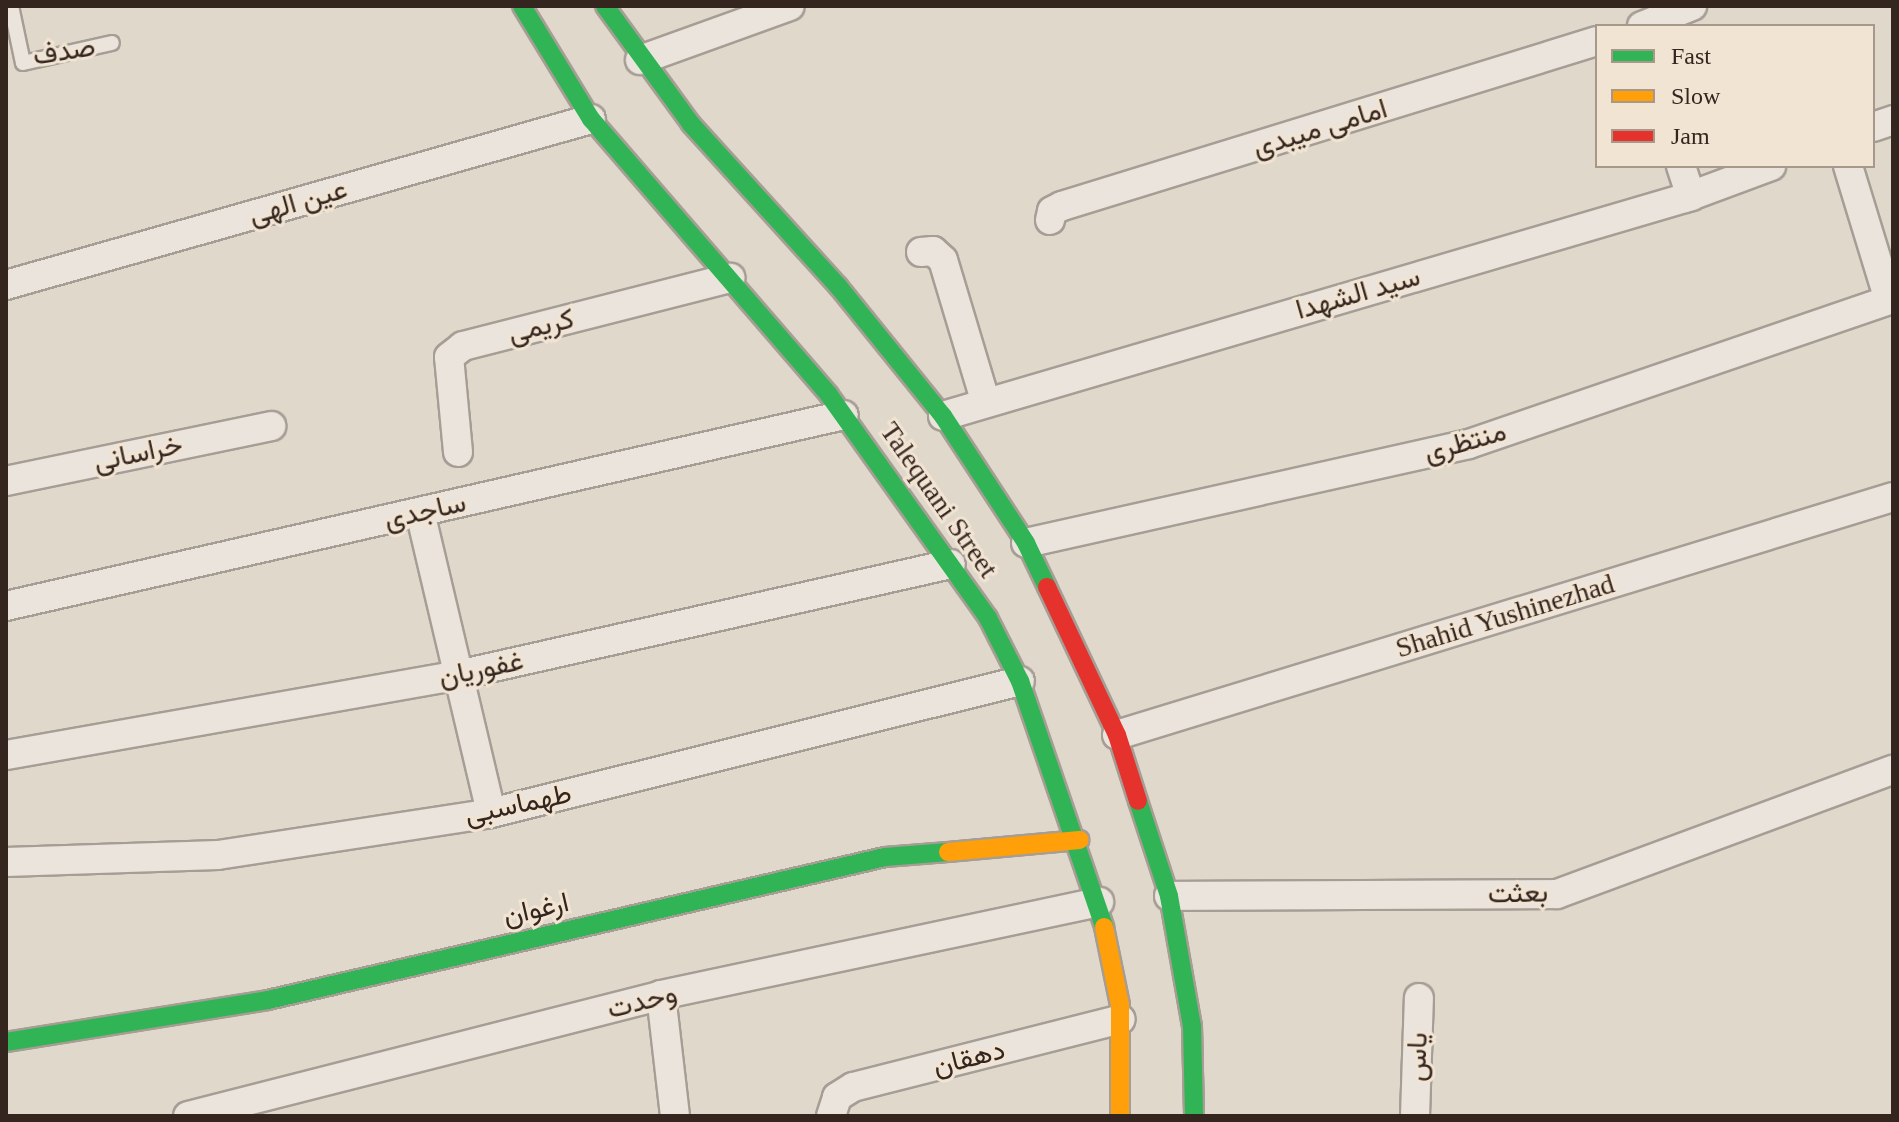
<!DOCTYPE html>
<meta charset="utf-8">
<style>
body{margin:0}
#map{position:relative;width:1899px;height:1122px;overflow:hidden;background:#e1d8cc;font-family:"Times New Roman",Vazirmatn,serif}
div>[style]{position:absolute}
.roads{filter:drop-shadow(2px 0 #a69e95) drop-shadow(-2px 0 #a69e95) drop-shadow(0 2px #a69e95) drop-shadow(0 -2px #a69e95)}
.lane>*{height:14px;margin:-7px;padding:0 7px;transform-origin:7px;border-radius:7px;background:#eae4dd}
.street>*{height:28px;margin:-14px;padding:0 14px;transform-origin:14px;border-radius:14px;background:#eae4dd}
.fast>*{height:18px;margin:-9px;padding:0 9px;transform-origin:9px;border-radius:9px;background:#30b455}
.slow>*{height:18px;margin:-9px;padding:0 9px;transform-origin:9px;border-radius:9px;background:#ff9f0a}
.jam>*{height:18px;margin:-9px;padding:0 9px;transform-origin:9px;border-radius:9px;background:#e5322d}
span{translate:-50% -50%;white-space:nowrap;text-align:center;line-height:1.15;-webkit-text-stroke:6px #f2e4d3;paint-order:stroke}
.street-label{font-size:28px;color:#34261f}
.frame{position:absolute;inset:0;border:8px solid #34261f;pointer-events:none}
.legend{position:absolute;left:1595px;top:24px;width:280px;height:144px;box-sizing:border-box;background:#f2e4d3;border:2px solid #a6988b;margin:0;padding:10px 14px;list-style:none;font-size:24px;color:#34261f}
.legend li{display:flex;align-items:center;gap:16px;height:40px}
.legend b{width:40px;border:2px solid #a6988b}
</style>
<div id="map">
<div class="roads">
<div class="lane">
<i style="left:11px;top:6px;width:58px;rotate:78.1deg"></i>
<i style="left:23px;top:63px;width:91px;rotate:-12.7deg"></i>
</div>
<div class="street">
<i style="left:1642px;top:26px;width:54px;rotate:-21.8deg"></i>
<i style="left:640px;top:60px;width:159px;rotate:-19.8deg"></i>
<i style="left:1873px;top:127px;width:21px;rotate:-19deg"></i>
<i style="left:1681px;top:166px;width:32px;rotate:72deg"></i>
<i style="left:1848px;top:166px;width:140px;rotate:73deg"></i>
<i style="left:1050px;top:220px;width:9px;rotate:-77deg"></i>
<i style="left:1052px;top:211px;width:11px;rotate:-27deg"></i>
<i style="left:1062px;top:206px;width:560px;rotate:-17.14deg"></i>
<i style="left:921px;top:252px;width:12px;rotate:-5deg"></i>
<i style="left:933px;top:251px;width:13px;rotate:42deg"></i>
<i style="left:943px;top:260px;width:149px;rotate:73.3deg"></i>
<i style="left:6px;top:285px;width:608px;rotate:-15.84deg"></i>
<i style="left:943px;top:416px;width:773px;rotate:-16.37deg"></i>
<i style="left:1685px;top:198px;width:92px;rotate:-20.4deg"></i>
<i style="left:458px;top:452px;width:95px;rotate:-95.4deg"></i>
<i style="left:449px;top:357px;width:18px;rotate:-38deg"></i>
<i style="left:463px;top:346px;width:276px;rotate:-14.3deg"></i>
<i style="left:6px;top:481px;width:271px;rotate:-11.7deg"></i>
<i style="left:420px;top:512px;width:309px;rotate:76.7deg"></i>
<i style="left:1026px;top:543px;width:454px;rotate:-12.6deg"></i>
<i style="left:1469px;top:444px;width:448px;rotate:-18.9deg"></i>
<i style="left:6px;top:606px;width:859px;rotate:-12.84deg"></i>
<i style="left:1117px;top:735px;width:812px;rotate:-17.05deg"></i>
<i style="left:6px;top:755px;width:459px;rotate:-10deg"></i>
<i style="left:458px;top:675px;width:505px;rotate:-12.69deg"></i>
<i style="left:6px;top:862px;width:212px;rotate:-1.9deg"></i>
<i style="left:218px;top:855px;width:276px;rotate:-8.7deg"></i>
<i style="left:491px;top:813px;width:545px;rotate:-14.01deg"></i>
<i style="left:1169px;top:896px;width:388px;rotate:-0.3deg"></i>
<i style="left:1557px;top:894px;width:358px;rotate:-20.3deg"></i>
<i style="left:661px;top:995px;width:122px;rotate:83.4deg"></i>
<i style="left:188px;top:1116px;width:488px;rotate:-14.3deg"></i>
<i style="left:661px;top:995px;width:448px;rotate:-12deg"></i>
<i style="left:831px;top:1116px;width:20px;rotate:-72deg"></i>
<i style="left:837px;top:1097px;width:19px;rotate:-32deg"></i>
<i style="left:853px;top:1087px;width:276px;rotate:-14.2deg"></i>
<i style="left:1415px;top:1116px;width:118px;rotate:-88.1deg"></i>
</div>
<div class="fast">
<i style="left:522px;top:6px;width:132px;rotate:58.6deg"></i>
<i style="left:591px;top:119px;width:364px;rotate:49.2deg"></i>
<i style="left:829px;top:395px;width:274px;rotate:54.5deg"></i>
<i style="left:988px;top:618px;width:71px;rotate:63.1deg"></i>
<i style="left:1020px;top:681px;width:260px;rotate:71.1deg"></i>
<i style="left:605px;top:6px;width:146px;rotate:53.9deg"></i>
<i style="left:691px;top:124px;width:219px;rotate:47.8deg"></i>
<i style="left:838px;top:286px;width:167px;rotate:51.1deg"></i>
<i style="left:943px;top:416px;width:152px;rotate:56.8deg"></i>
<i style="left:1026px;top:543px;width:49px;rotate:64.5deg"></i>
<i style="left:1138px;top:801px;width:100px;rotate:71.9deg"></i>
<i style="left:1169px;top:896px;width:132px;rotate:80deg"></i>
<i style="left:1192px;top:1026px;width:90px;rotate:88.7deg"></i>
<i style="left:6px;top:1042px;width:265px;rotate:-9.1deg"></i>
<i style="left:268px;top:1000px;width:633px;rotate:-13.05deg"></i>
<i style="left:885px;top:857px;width:63px;rotate:-4.5deg"></i>
</div>
<div class="slow">
<i style="left:948px;top:852px;width:132px;rotate:-5.2deg"></i>
<i style="left:1104px;top:927px;width:80px;rotate:78.4deg"></i>
<i style="left:1120px;top:1005px;width:111px;rotate:90deg"></i>
</div>
<div class="jam">
<i style="left:1047px;top:587px;width:164px;rotate:64.7deg"></i>
<i style="left:1117px;top:735px;width:69px;rotate:72.3deg"></i>
</div>
</div>
<div class="street-label">
<span style="left:64px;top:51px;rotate:-9deg">صدف</span>
<span style="left:1320px;top:128px;rotate:-17deg">امامی میبدی</span>
<span style="left:298px;top:202px;rotate:-16deg">عین الهی</span>
<span style="left:1358px;top:293px;rotate:-16deg">سید الشهدا</span>
<span style="left:541px;top:326px;rotate:-14deg">کریمی</span>
<span style="left:1465px;top:442px;rotate:-16deg">منتظری</span>
<span style="left:138px;top:453px;rotate:-12deg">خراسانی</span>
<span style="left:939px;top:500px;rotate:55deg">Talequani Street</span>
<span style="left:425px;top:511px;rotate:-13deg">ساجدی</span>
<span style="left:1505px;top:616px;rotate:-17deg">Shahid Yushinezhad</span>
<span style="left:481px;top:669px;rotate:-12deg">غفوریان</span>
<span style="left:518px;top:804px;rotate:-12deg">طهماسبی</span>
<span style="left:1518px;top:893px;rotate:-1deg">بعثت</span>
<span style="left:536px;top:909px;rotate:-13deg">ارغوان</span>
<span style="left:642px;top:1001px;rotate:-14deg">وحدت</span>
<span style="left:1417px;top:1057px;rotate:-88deg">یاس</span>
<span style="left:969px;top:1058px;rotate:-14deg">دهقان</span>
</div>
<div class="frame"></div>
<ul class="legend">
<li><b style="height:10px;background:#30b455"></b>Fast</li>
<li><b style="height:10px;background:#ff9f0a"></b>Slow</li>
<li><b style="height:10px;background:#e5322d"></b>Jam</li>
</ul>
</div>
